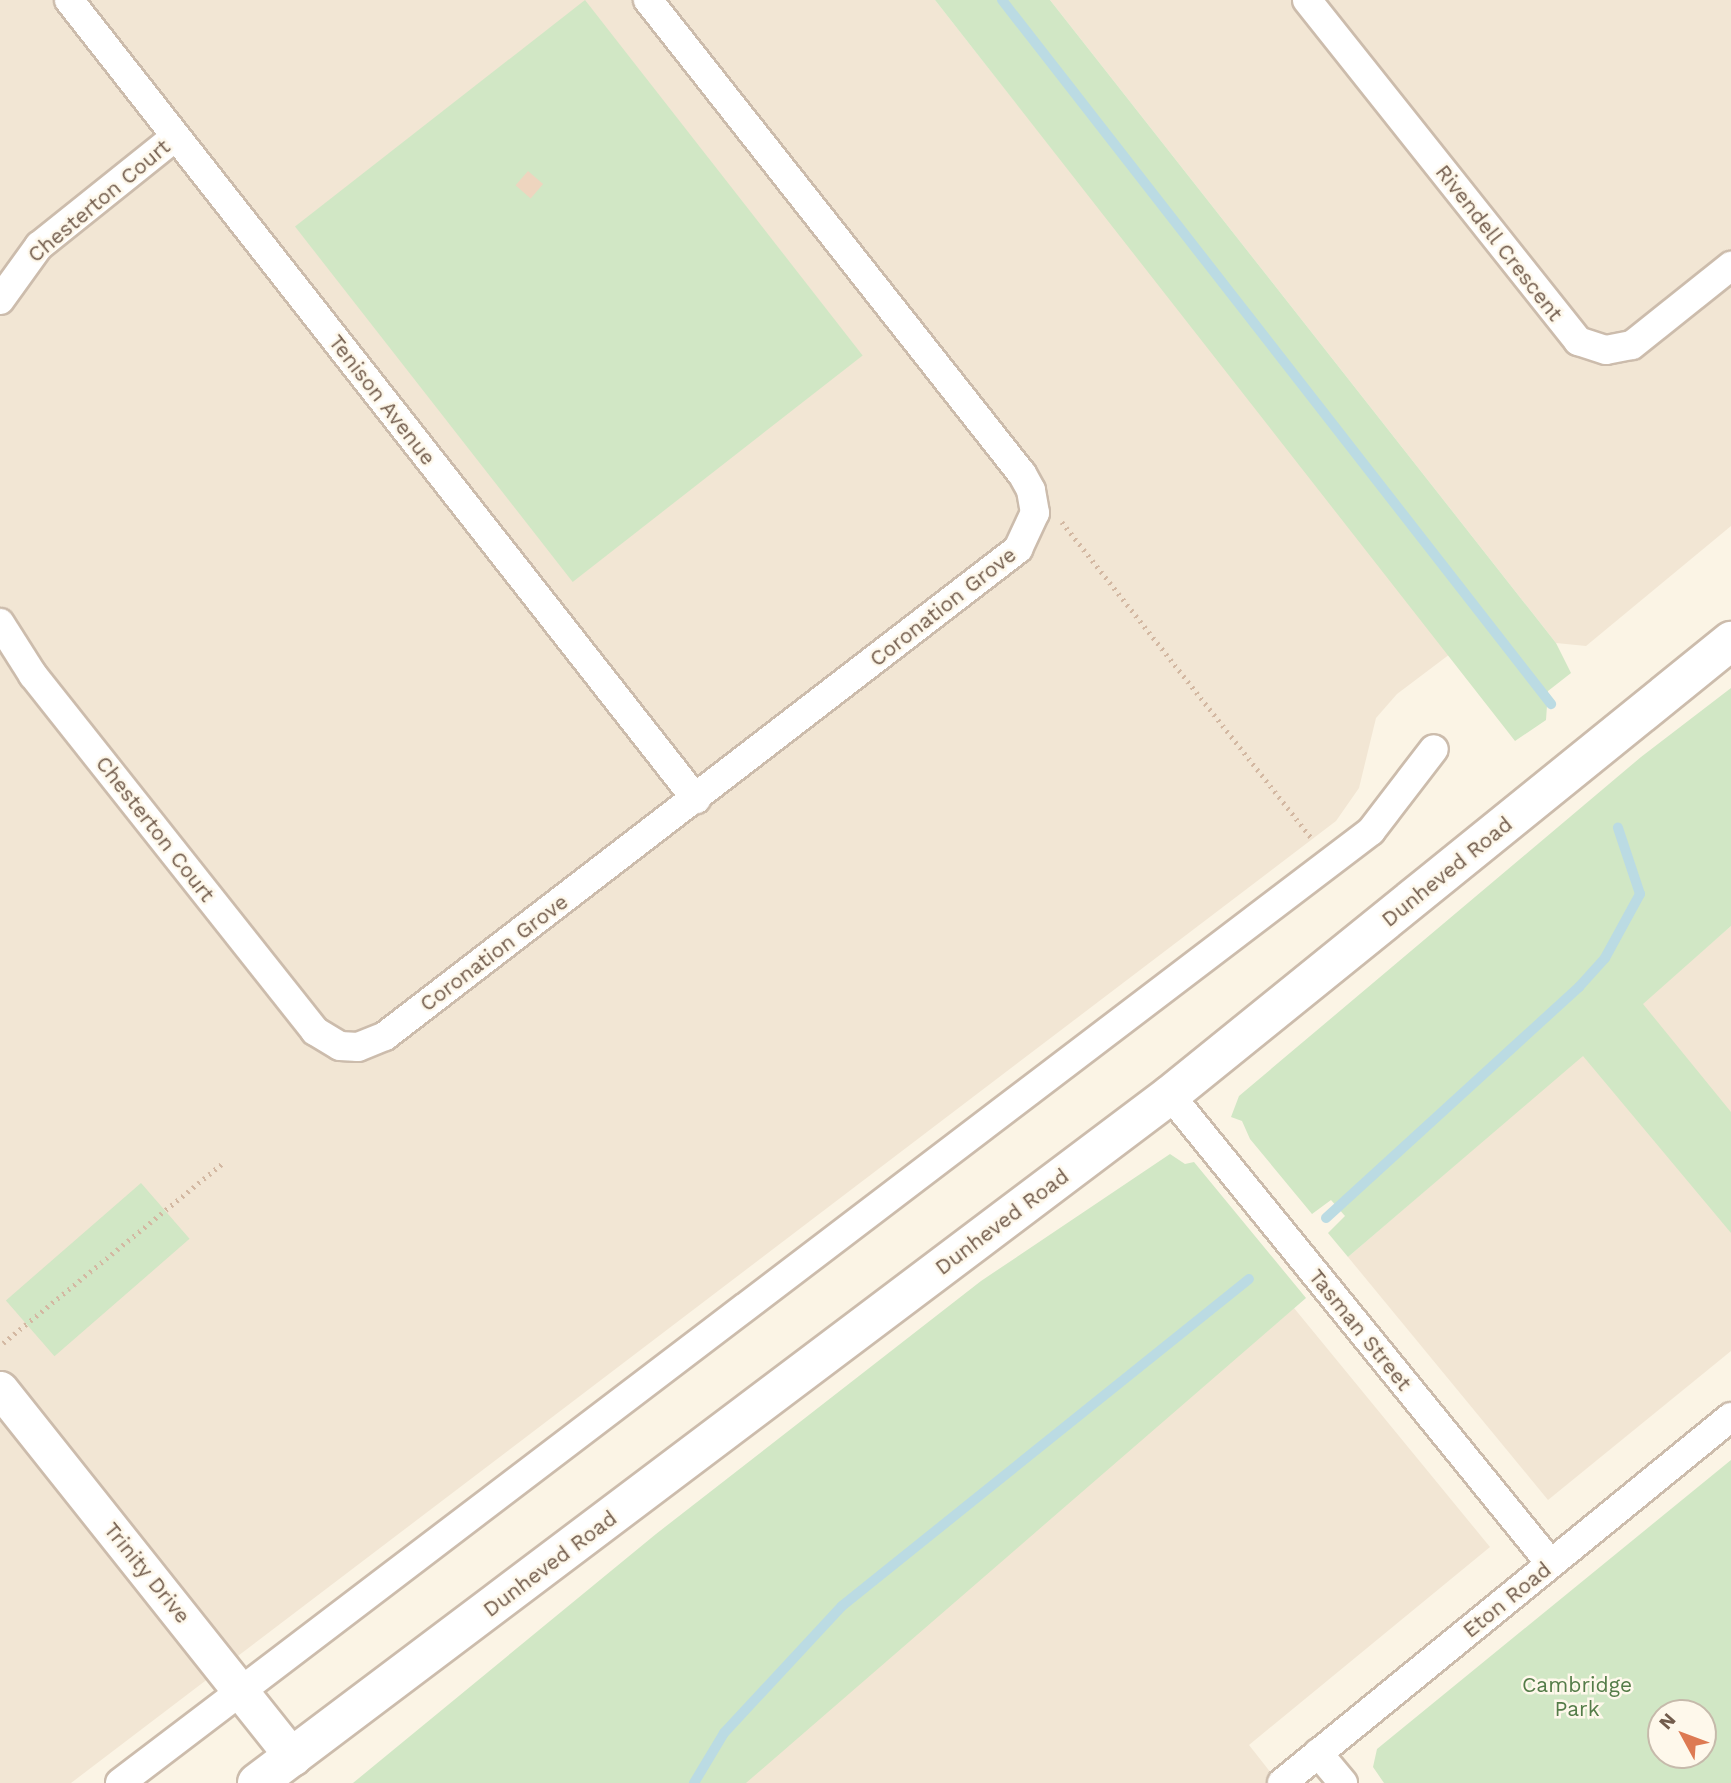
<!DOCTYPE html>
<style>
body{margin:0}
#map{position:relative;width:1731px;height:1783px;overflow:hidden;background:#fbf4e5;font-family:"Work Sans",sans-serif}
div>[style]{position:absolute}
.residential>*{inset:0;background:#f2e6d4}
.green>*{inset:0;background:#d1e7c5;transform-origin:0 0}
.stream>*{height:10px;margin:-5px;padding:0 5px;transform-origin:5px;border-radius:5px;background:#bbdbe3}
.building>*{inset:0;background:#eed5bf;transform-origin:0 0}
.path>*{height:4.5px;margin-top:-2.25px;transform-origin:0;background:repeating-linear-gradient(90deg,#d3b8a2 0 2px,transparent 0 7px)}
.roads{filter:drop-shadow(2px 0 #ccbcac) drop-shadow(-2px 0 #ccbcac) drop-shadow(0 2px #ccbcac) drop-shadow(0 -2px #ccbcac)}
.minor>*{height:28px;margin:-14px;padding:0 14px;transform-origin:14px;border-radius:14px;background:#fff}
.tertiary>*{height:35px;margin:-17.5px;padding:0 17.5px;transform-origin:17.5px;border-radius:17.5px;background:#fff}
.secondary>*{height:38px;margin:-19px;padding:0 19px;transform-origin:19px;border-radius:19px;background:#fff}
span{translate:-50% -50%;white-space:nowrap;text-align:center;line-height:1.15;-webkit-text-stroke:5px #fef8eb;paint-order:stroke}
.street-label{font-size:21px;color:#725c4c}
.park-label{font-size:21px;color:#547c48}
.north{position:absolute;left:1647px;top:1699px;width:70px;height:70px;box-sizing:border-box;background:#fef8eb;border:2px solid #c6baab;border-radius:50%;rotate:311deg;font-size:19px;font-weight:700;line-height:28px;text-align:center;color:#725c4c}
.north::after{content:'';display:block;margin:auto;width:24px;height:32px;background:#dd7a52;clip-path:polygon(50% 0,100% 100%,50% 72%,0 100%)}
</style>
<div id="map">
<div class="residential">
<i style="clip-path:polygon(0 0,935px 0,1450px 654px,1397px 694px,1376px 718px,1359px 788px,1336px 821px,71px 1783px,0 1783px)"></i>
<i style="clip-path:polygon(1050px 0,1731px 0,1731px 526px,1586px 646px,1556px 643px)"></i>
<i style="clip-path:polygon(1731px 926px,1731px 1351px,1548px 1500px,1348px 1257px)"></i>
<i style="clip-path:polygon(1294px 1308px,1490px 1547px,1249px 1745px,1279px 1783px,738px 1783px)"></i>
</div>
<div class="green">
<i style="left:585px;top:0;width:451px;height:368px;rotate:52deg"></i>
<i style="clip-path:polygon(935px 0,1050px 0,1556px 643px,1571px 673px,1548px 691px,1546px 720px,1515px 741px)"></i>
<i style="clip-path:polygon(1731px 688px,1731px 926px,1643px 1004px,1731px 1112px,1731px 1233px,1583px 1056px,1348px 1257px,1328px 1233px,1345px 1216px,1331px 1200px,1312px 1214px,1250px 1139px,1242px 1121px,1231px 1117px,1239px 1096px,1641px 757px)"></i>
<i style="clip-path:polygon(1170px 1154px,1185px 1164px,1194px 1162px,1306px 1298px,746px 1783px,353px 1783px,656px 1534px,981px 1281px)"></i>
<i style="left:141px;top:1183px;width:74px;height:179px;rotate:49deg"></i>
<i style="clip-path:polygon(evenodd,1731px 1460px,1731px 1783px,1384px 1783px,1373px 1767px,1377px 1749px,1731px 1460px,1661px 1713px,1703px 1713px,1703px 1755px,1661px 1755px,1661px 1713px)"></i>
</div>
<div class="stream">
<i style="left:1002px;top:0;width:893px;rotate:52.05deg"></i>
<i style="left:1326px;top:1218px;width:343px;rotate:-42.4deg"></i>
<i style="left:1579px;top:987px;width:39px;rotate:-48deg"></i>
<i style="left:1605px;top:958px;width:73px;rotate:-61.3deg"></i>
<i style="left:1640px;top:894px;width:70px;rotate:-108.4deg"></i>
<i style="left:694px;top:1783px;width:58px;rotate:-59deg"></i>
<i style="left:724px;top:1733px;width:173px;rotate:-47.1deg"></i>
<i style="left:842px;top:1606px;width:522px;rotate:-38.78deg"></i>
</div>
<div class="building">
<i style="left:528px;top:171px;width:20px;height:19px;rotate:41deg"></i>
</div>
<div class="path">
<i style="left:1062px;top:522px;width:404px;rotate:51.7deg"></i>
<i style="left:3px;top:1343px;width:286px;rotate:-39.3deg"></i>
</div>
<div class="roads">
<div class="minor">
<i style="left:69px;top:0;width:1016px;rotate:51.88deg"></i>
<i style="left:1307px;top:0;width:436px;rotate:51.5deg"></i>
<i style="left:1578px;top:341px;width:29px;rotate:18deg"></i>
<i style="left:1606px;top:350px;width:26px;rotate:-11deg"></i>
<i style="left:1632px;top:345px;width:127px;rotate:-38.6deg"></i>
<i style="left:0;top:300px;width:67px;rotate:-54.2deg"></i>
<i style="left:39px;top:246px;width:174px;rotate:-38.7deg"></i>
<i style="left:0;top:623px;width:62px;rotate:57.6deg"></i>
<i style="left:33px;top:675px;width:454px;rotate:51.6deg"></i>
<i style="left:315px;top:1031px;width:29px;rotate:31deg"></i>
<i style="left:340px;top:1046px;width:18px;rotate:3deg"></i>
<i style="left:358px;top:1047px;width:29px;rotate:-22deg"></i>
<i style="left:385px;top:1036px;width:799px;rotate:-37.57deg"></i>
<i style="left:1018px;top:549px;width:40px;rotate:-65deg"></i>
<i style="left:1035px;top:513px;width:23px;rotate:-100deg"></i>
<i style="left:1031px;top:490px;width:18px;rotate:-119deg"></i>
<i style="left:1022px;top:474px;width:604px;rotate:-128.27deg"></i>
<i style="left:1170px;top:1095px;width:604px;rotate:50.91deg"></i>
<i style="left:1318px;top:1753px;width:39px;rotate:50deg"></i>
<i style="left:120px;top:1783px;width:1572px;rotate:-37.27deg"></i>
<i style="left:1371px;top:831px;width:103px;rotate:-52.5deg"></i>
<i style="left:1282px;top:1783px;width:579px;rotate:-39.19deg"></i>
</div>
<div class="tertiary">
<i style="left:0;top:1389px;width:471px;rotate:51.5deg"></i>
</div>
<div class="secondary">
<i style="left:257px;top:1783px;width:1143px;rotate:-37deg"></i>
<i style="left:1170px;top:1095px;width:722px;rotate:-38.98deg"></i>
</div>
</div>
<div class="street-label">
<span style="left:99px;top:201px;rotate:-40deg">Chesterton Court</span>
<span style="left:1499px;top:243px;rotate:52deg">Rivendell Crescent</span>
<span style="left:382px;top:400px;rotate:52deg">Tenison Avenue</span>
<span style="left:943px;top:607px;rotate:-38deg">Coronation Grove</span>
<span style="left:155px;top:829px;rotate:52deg">Chesterton Court</span>
<span style="left:1447px;top:872px;rotate:-39deg">Dunheved Road</span>
<span style="left:494px;top:953px;rotate:-37deg">Coronation Grove</span>
<span style="left:1002px;top:1222px;rotate:-37deg">Dunheved Road</span>
<span style="left:1360px;top:1330px;rotate:51deg">Tasman Street</span>
<span style="left:550px;top:1564px;rotate:-37deg">Dunheved Road</span>
<span style="left:147px;top:1573px;rotate:51deg">Trinity Drive</span>
<span style="left:1507px;top:1600px;rotate:-39deg">Eton Road</span>
</div>
<div class="park-label">
<span style="left:1577px;top:1697px">Cambridge<br>Park</span>
</div>
<div class="north">N</div>
</div>
